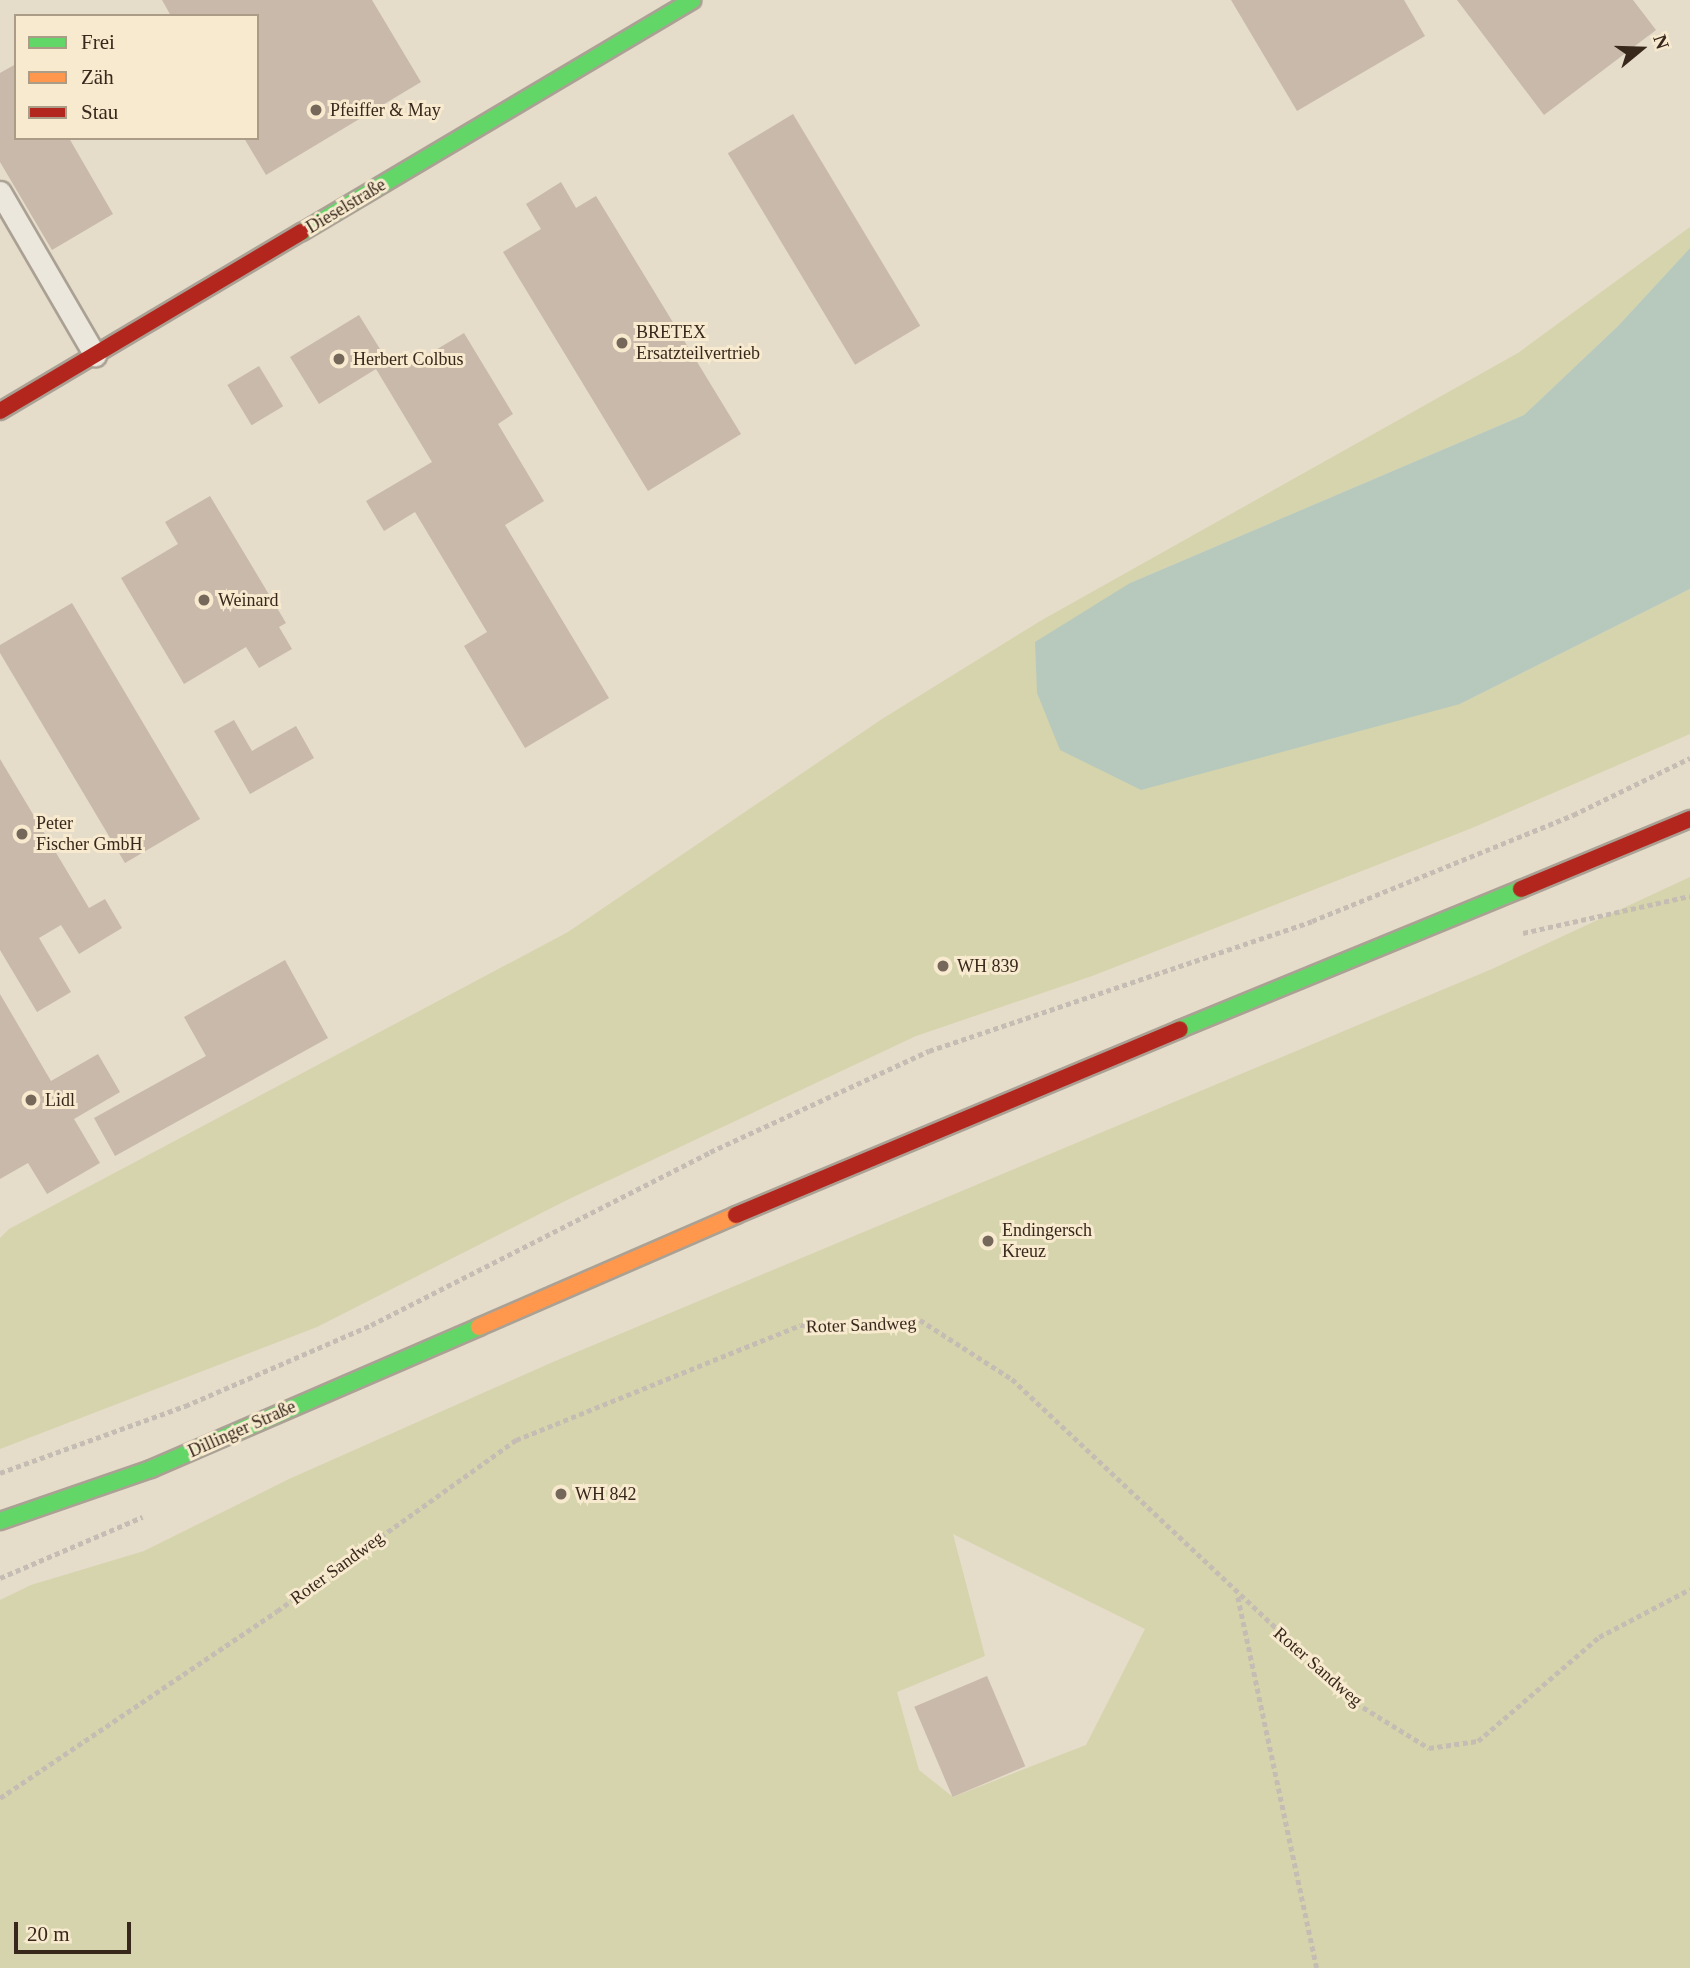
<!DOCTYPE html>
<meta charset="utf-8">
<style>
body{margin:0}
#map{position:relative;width:1690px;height:1968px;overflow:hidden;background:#e5dcca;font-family:"Times New Roman",serif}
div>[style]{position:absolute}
.green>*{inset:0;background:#d6d4ac}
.water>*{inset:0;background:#b7c9bd}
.building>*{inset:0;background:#c9b9ab;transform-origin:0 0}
.path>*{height:4.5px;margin-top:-2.25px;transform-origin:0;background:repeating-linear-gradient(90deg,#c5bdb3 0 5px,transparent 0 8.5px)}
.roads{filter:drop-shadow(2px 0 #aaa194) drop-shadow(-2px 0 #aaa194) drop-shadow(0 2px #aaa194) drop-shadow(0 -2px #aaa194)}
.lane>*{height:21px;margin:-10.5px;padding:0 10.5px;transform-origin:10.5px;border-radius:10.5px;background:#ece7dd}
.fast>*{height:16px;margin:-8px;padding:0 8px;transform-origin:8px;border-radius:8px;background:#63d668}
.slow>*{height:16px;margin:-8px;padding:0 8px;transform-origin:8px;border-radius:8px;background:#ff974d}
.jam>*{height:16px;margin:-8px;padding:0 8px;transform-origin:8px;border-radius:8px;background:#b3261e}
.dots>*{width:19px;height:19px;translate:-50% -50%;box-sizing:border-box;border:4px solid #f7eacf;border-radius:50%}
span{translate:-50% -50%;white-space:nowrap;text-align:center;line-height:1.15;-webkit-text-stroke:6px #f7eacf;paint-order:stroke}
.poi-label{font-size:18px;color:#38281c}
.left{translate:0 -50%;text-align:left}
.street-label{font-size:18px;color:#38281c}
.legend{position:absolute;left:14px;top:14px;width:245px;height:126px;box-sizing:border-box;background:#f7eacf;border:2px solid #ab9c87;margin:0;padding:9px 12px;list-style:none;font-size:21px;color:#38281c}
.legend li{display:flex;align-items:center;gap:14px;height:35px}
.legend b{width:35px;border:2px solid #ab9c87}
.north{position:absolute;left:1606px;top:14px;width:70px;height:70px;-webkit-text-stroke:5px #f7eacf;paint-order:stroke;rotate:71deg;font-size:19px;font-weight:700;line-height:28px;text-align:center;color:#38281c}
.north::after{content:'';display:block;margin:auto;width:24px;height:32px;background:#38281c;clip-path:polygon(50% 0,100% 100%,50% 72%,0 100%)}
.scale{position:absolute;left:14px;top:1922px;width:117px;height:32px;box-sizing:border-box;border:4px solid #38281c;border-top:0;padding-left:9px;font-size:21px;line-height:24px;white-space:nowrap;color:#38281c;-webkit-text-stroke:5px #f7eacf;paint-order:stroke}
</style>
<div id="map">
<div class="green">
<i style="clip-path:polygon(1690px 227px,1690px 248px,1618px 326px,1524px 415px,1130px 583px,1460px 704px,1690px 589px,1690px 734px,1472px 828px,1092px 976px,916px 1036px,567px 1200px,317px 1327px,0 1449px,0 1238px,9px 1229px,568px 932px,882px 719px,1042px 620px,1518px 353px)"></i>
<i style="clip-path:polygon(evenodd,1690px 877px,1690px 1968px,0 1968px,0 1600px,31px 1585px,144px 1551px,289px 1479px,553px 1362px,1492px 969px,1690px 877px,953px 1534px,1145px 1629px,1086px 1745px,953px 1797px,919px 1770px,897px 1692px,985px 1656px,953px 1534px)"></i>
</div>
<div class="water">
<i style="clip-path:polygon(1690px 248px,1690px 589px,1460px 704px,1141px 790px,1060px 750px,1037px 693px,1035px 642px,1130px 583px,1524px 415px,1618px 326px)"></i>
</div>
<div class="building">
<i style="clip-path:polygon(162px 0,372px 0,421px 82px,266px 175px,244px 138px,257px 138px,257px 16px,171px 16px)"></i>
<i style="clip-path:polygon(1231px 0,1404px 0,1425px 36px,1297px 111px)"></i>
<i style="clip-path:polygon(1457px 0,1633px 0,1656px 30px,1544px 115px)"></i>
<i style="clip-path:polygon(16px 64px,16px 138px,69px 138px,113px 214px,52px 250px,0 162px,0 73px)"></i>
<i style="left:793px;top:114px;width:247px;height:76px;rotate:59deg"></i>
<i style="clip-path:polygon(561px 182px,576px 208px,596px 196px,741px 434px,648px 491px,503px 252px,541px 229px,526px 204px)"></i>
<i style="clip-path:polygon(359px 315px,388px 362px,402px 353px,409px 366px,464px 333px,513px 414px,498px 424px,544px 501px,505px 525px,609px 698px,525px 748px,464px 646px,487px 632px,415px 512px,384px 531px,366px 501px,432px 462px,376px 369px,319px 404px,290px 357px)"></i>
<i style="left:259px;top:366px;width:47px;height:37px;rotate:59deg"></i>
<i style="clip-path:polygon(210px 496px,286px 623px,279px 627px,292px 649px,259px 668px,246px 647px,184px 684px,121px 578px,178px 544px,165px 522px)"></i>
<i style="clip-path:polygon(72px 603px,200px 819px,125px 863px,0 653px,0 645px)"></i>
<i style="clip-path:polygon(234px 720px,252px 751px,296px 726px,314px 758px,250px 794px,214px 731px)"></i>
<i style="clip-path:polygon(0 759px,89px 908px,105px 899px,122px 928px,79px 954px,61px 925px,39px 938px,71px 992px,37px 1012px,0 950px)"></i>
<i style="clip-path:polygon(285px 960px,328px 1038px,115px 1156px,94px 1118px,206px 1056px,184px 1017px)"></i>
<i style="clip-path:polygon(0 994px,51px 1081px,98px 1054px,120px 1092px,74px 1119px,100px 1163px,47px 1194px,28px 1163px,0 1179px)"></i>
<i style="left:987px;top:1676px;width:98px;height:79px;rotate:67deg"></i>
</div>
<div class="path">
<i style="left:1523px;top:933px;width:171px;rotate:-12.5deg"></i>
<i style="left:0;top:1473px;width:197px;rotate:-19.9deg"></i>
<i style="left:185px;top:1406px;width:203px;rotate:-23.5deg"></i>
<i style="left:371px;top:1325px;width:381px;rotate:-27deg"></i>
<i style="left:710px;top:1152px;width:241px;rotate:-24.8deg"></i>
<i style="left:929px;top:1051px;width:404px;rotate:-18.7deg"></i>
<i style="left:1312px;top:921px;width:282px;rotate:-22.1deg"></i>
<i style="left:1573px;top:815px;width:130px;rotate:-26deg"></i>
<i style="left:0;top:1578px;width:155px;rotate:-23.2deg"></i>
<i style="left:1238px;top:1597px;width:379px;rotate:78deg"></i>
<i style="left:0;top:1798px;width:334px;rotate:-34deg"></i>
<i style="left:277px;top:1611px;width:294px;rotate:-35.6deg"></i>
<i style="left:516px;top:1440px;width:307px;rotate:-22deg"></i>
<i style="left:801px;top:1325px;width:119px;rotate:-2.4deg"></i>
<i style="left:920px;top:1320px;width:109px;rotate:32.7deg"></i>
<i style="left:1012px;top:1379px;width:473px;rotate:43.3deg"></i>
<i style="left:1356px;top:1703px;width:86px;rotate:31.7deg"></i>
<i style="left:1429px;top:1748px;width:49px;rotate:-8.1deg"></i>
<i style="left:1478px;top:1741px;width:160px;rotate:-40.7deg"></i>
<i style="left:1599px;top:1637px;width:103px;rotate:-27.8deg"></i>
</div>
<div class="roads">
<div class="lane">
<i style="left:0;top:192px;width:189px;rotate:59.8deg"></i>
</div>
<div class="fast">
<i style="left:302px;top:232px;width:454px;rotate:-30.7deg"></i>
<i style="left:1180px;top:1029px;width:369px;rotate:-22.3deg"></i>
<i style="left:0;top:1521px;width:160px;rotate:-19deg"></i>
<i style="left:151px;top:1469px;width:357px;rotate:-23.4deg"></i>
</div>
<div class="slow">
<i style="left:479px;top:1327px;width:280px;rotate:-23.5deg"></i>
</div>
<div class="jam">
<i style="left:0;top:411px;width:351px;rotate:-30.7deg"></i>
<i style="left:1521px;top:889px;width:183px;rotate:-22.5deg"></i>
<i style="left:736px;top:1215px;width:481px;rotate:-22.7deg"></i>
</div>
</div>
<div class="dots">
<i style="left:316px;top:110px;background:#756759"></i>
<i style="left:622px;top:343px;background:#756759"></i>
<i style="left:339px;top:359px;background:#756759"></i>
<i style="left:204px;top:600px;background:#756759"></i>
<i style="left:22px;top:834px;background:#756759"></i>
<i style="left:943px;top:966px;background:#756759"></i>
<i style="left:31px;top:1100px;background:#756759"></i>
<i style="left:988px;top:1241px;background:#756759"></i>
<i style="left:561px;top:1494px;background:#756759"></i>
</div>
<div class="poi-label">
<span class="left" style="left:330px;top:110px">Pfeiffer &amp; May</span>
<span class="left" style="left:636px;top:343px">BRETEX<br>Ersatzteilvertrieb</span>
<span class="left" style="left:353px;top:359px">Herbert Colbus</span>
<span class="left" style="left:218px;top:600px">Weinard</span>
<span class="left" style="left:36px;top:834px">Peter<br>Fischer GmbH</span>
<span class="left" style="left:957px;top:966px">WH 839</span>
<span class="left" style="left:45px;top:1100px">Lidl</span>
<span class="left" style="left:1002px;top:1241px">Endingersch<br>Kreuz</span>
<span class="left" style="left:575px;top:1494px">WH 842</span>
</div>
<div class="street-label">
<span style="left:346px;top:206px;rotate:-31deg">Dieselstraße</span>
<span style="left:861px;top:1325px;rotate:-2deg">Roter Sandweg</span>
<span style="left:242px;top:1429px;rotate:-24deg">Dillinger Straße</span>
<span style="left:337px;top:1568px;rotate:-36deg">Roter Sandweg</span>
<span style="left:1318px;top:1667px;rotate:41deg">Roter Sandweg</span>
</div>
<ul class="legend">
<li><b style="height:9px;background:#63d668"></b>Frei</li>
<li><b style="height:9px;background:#ff974d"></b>Zäh</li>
<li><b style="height:9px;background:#b3261e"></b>Stau</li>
</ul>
<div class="north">N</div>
<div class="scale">20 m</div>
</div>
